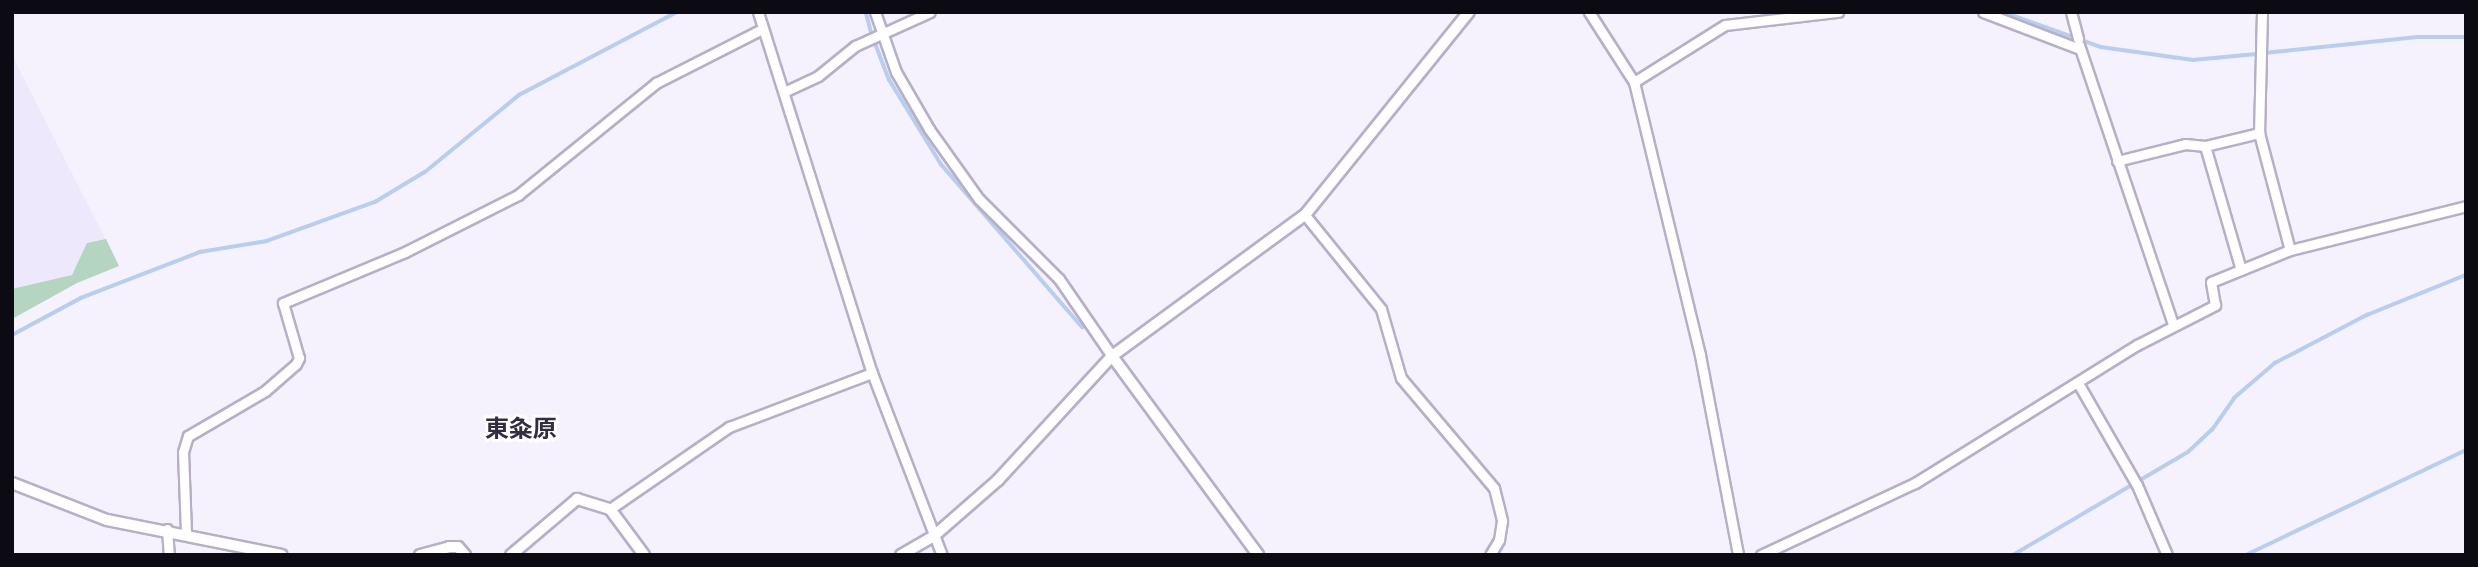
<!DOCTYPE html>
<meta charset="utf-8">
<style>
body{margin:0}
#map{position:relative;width:2478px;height:567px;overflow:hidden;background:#f5f2fd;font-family:"Noto Sans","Noto Sans JP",sans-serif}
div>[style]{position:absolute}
.built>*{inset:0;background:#eee8fc}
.green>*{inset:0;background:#b4d5bf}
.stream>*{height:3.5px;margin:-1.75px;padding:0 1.75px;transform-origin:1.75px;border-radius:1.75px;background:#b7cef0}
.roads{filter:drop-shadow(2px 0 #b7afc8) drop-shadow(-2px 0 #b7afc8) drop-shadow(0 2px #b7afc8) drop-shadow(0 -2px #b7afc8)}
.minor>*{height:9px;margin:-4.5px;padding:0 4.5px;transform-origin:4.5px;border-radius:4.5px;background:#fff}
.tertiary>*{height:10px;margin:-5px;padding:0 5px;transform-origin:5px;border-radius:5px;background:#fff}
span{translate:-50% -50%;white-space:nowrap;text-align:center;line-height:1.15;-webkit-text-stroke:6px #fff;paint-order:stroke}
.quarter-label{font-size:24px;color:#342d41;font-weight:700}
.frame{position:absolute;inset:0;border:14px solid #0c0a12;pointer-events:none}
</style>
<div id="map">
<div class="built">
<i style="clip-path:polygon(12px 55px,119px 266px,77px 283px,12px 319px)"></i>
</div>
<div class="green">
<i style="clip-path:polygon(106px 239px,119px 266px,77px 283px,12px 319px,12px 289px,72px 275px,87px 243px)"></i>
</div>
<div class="stream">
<i style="left:866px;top:12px;width:20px;rotate:75deg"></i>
<i style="left:2003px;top:12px;width:104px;rotate:19.7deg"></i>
<i style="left:2101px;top:47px;width:93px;rotate:8deg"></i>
<i style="left:2193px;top:60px;width:63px;rotate:-5.4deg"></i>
<i style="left:876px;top:45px;width:36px;rotate:69deg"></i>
<i style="left:889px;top:79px;width:100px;rotate:58.5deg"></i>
<i style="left:941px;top:164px;width:216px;rotate:49.1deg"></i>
<i style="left:2265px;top:53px;width:153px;rotate:-6deg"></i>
<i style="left:2417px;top:37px;width:49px"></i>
<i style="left:12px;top:335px;width:78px;rotate:-28.2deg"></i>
<i style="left:81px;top:298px;width:128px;rotate:-21.1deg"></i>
<i style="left:200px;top:252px;width:68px;rotate:-9.3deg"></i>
<i style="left:267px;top:241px;width:115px;rotate:-19.9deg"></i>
<i style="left:375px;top:202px;width:58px;rotate:-31deg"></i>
<i style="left:425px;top:172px;width:122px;rotate:-39.3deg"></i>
<i style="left:519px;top:95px;width:178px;rotate:-27.7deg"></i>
<i style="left:2013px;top:555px;width:203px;rotate:-30.5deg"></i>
<i style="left:2188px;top:452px;width:33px;rotate:-43deg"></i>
<i style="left:2212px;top:430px;width:39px;rotate:-55deg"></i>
<i style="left:2234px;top:398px;width:54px;rotate:-40.5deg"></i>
<i style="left:2275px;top:363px;width:104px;rotate:-27.6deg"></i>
<i style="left:2367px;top:315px;width:107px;rotate:-22deg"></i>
<i style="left:2246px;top:555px;width:244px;rotate:-25.5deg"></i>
</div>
<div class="roads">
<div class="minor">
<i style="left:758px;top:12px;width:379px;rotate:72.5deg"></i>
<i style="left:872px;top:373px;width:195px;rotate:69deg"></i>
<i style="left:875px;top:12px;width:64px;rotate:70.7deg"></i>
<i style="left:896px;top:72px;width:66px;rotate:59.9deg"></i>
<i style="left:929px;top:129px;width:86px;rotate:54.5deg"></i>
<i style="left:979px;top:199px;width:113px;rotate:45deg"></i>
<i style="left:1059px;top:279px;width:93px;rotate:55.5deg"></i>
<i style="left:1589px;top:12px;width:83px;rotate:57.3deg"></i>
<i style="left:1634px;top:82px;width:281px;rotate:76.4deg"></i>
<i style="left:1700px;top:355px;width:204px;rotate:79.2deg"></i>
<i style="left:1983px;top:12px;width:104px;rotate:20.9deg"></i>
<i style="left:2071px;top:12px;width:28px;rotate:75deg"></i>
<i style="left:2262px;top:12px;width:121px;rotate:91.4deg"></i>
<i style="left:2259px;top:133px;width:121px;rotate:75.2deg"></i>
<i style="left:2079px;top:45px;width:294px;rotate:71.4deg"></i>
<i style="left:1634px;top:82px;width:107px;rotate:-32.1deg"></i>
<i style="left:1725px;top:25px;width:114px;rotate:-6.6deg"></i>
<i style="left:786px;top:91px;width:35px;rotate:-25deg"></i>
<i style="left:818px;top:76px;width:48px;rotate:-39deg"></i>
<i style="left:855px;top:46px;width:82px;rotate:-24.4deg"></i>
<i style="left:2205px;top:146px;width:129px;rotate:73.8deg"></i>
<i style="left:2117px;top:161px;width:70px;rotate:-14deg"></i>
<i style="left:2185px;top:144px;width:20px;rotate:6deg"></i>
<i style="left:2205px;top:146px;width:56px;rotate:-13.5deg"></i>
<i style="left:1305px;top:215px;width:121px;rotate:51deg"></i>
<i style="left:1381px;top:309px;width:72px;rotate:73.8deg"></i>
<i style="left:1401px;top:378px;width:144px;rotate:49.8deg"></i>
<i style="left:1494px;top:488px;width:34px;rotate:76deg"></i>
<i style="left:1502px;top:521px;width:19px;rotate:99deg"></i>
<i style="left:1499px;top:540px;width:17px;rotate:121deg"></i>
<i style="left:2078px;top:383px;width:118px;rotate:60deg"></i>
<i style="left:2137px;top:485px;width:76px;rotate:66.8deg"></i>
<i style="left:610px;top:509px;width:145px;rotate:-34.6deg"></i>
<i style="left:729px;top:427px;width:153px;rotate:-20.7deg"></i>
<i style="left:167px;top:529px;width:26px;rotate:86deg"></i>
<i style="left:186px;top:533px;width:81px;rotate:-92.1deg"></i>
<i style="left:183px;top:452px;width:17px;rotate:-73deg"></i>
<i style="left:188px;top:436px;width:89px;rotate:-30.3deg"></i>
<i style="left:265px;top:391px;width:41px;rotate:-41.1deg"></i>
<i style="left:296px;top:364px;width:7px;rotate:-63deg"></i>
<i style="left:299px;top:358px;width:57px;rotate:-106.2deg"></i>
<i style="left:283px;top:303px;width:132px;rotate:-22.7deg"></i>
<i style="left:405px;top:252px;width:127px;rotate:-26.8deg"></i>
<i style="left:518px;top:195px;width:178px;rotate:-39.1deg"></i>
<i style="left:656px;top:83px;width:119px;rotate:-27deg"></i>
<i style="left:1761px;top:555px;width:170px;rotate:-25.1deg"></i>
<i style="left:1915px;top:483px;width:261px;rotate:-31.9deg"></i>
<i style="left:2137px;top:345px;width:88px;rotate:-27.1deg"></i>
<i style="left:2215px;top:305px;width:23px;rotate:-100deg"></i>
<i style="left:2211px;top:282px;width:85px;rotate:-22.1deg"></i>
<i style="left:2290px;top:250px;width:181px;rotate:-14deg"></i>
</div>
<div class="tertiary">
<i style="left:1112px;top:356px;width:247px;rotate:53.7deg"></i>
<i style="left:12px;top:483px;width:102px;rotate:21.3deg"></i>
<i style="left:107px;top:520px;width:178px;rotate:11.3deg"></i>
<i style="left:420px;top:555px;width:30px;rotate:-15deg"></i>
<i style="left:449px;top:547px;width:9px"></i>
<i style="left:458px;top:547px;width:11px;rotate:49deg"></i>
<i style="left:511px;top:555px;width:87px;rotate:-40.3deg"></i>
<i style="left:577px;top:499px;width:34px;rotate:17deg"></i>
<i style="left:610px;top:509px;width:57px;rotate:53.5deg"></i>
<i style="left:901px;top:555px;width:39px;rotate:-30deg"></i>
<i style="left:935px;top:535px;width:84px;rotate:-41.1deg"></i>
<i style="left:998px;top:480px;width:168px;rotate:-47.4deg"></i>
<i style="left:1112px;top:356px;width:239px;rotate:-36.2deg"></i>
<i style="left:1305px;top:215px;width:261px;rotate:-51.1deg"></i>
</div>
</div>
<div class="quarter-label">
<span style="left:521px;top:428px">東粂原</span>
</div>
<div class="frame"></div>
</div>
